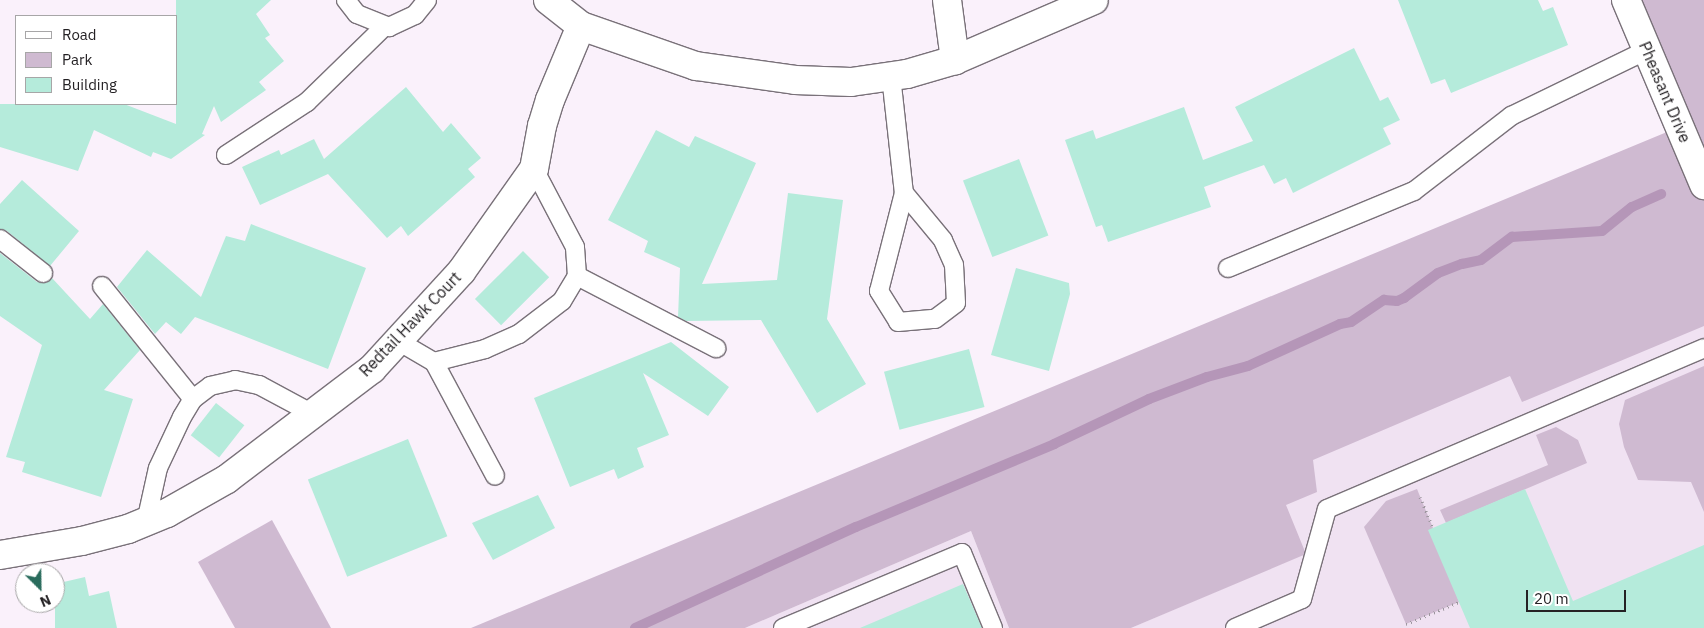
<!DOCTYPE html>
<style>
body{margin:0}
#map{position:relative;width:1704px;height:628px;overflow:hidden;background:#faf1fb;font-family:"IBM Plex Sans",sans-serif}
div>[style]{position:absolute}
.built>*{inset:0;background:#f0e2f2}
.green>*{inset:0;background:#cfbad1}
.stream>*{height:10px;margin:-5px;padding:0 5px;transform-origin:5px;border-radius:5px;background:#b596b8}
.building>*{inset:0;background:#b5ebdb;transform-origin:0 0}
.path>*{height:3px;margin-top:-1.5px;transform-origin:0;background:repeating-linear-gradient(90deg,#9d979e 0 1px,transparent 0 5px)}
.roads{filter:drop-shadow(1px 0 #797179) drop-shadow(-1px 0 #797179) drop-shadow(0 1px #797179) drop-shadow(0 -1px #797179)}
.lane>*{height:18px;margin:-9px;padding:0 9px;transform-origin:9px;border-radius:9px;background:#fff}
.street>*{height:28px;margin:-14px;padding:0 14px;transform-origin:14px;border-radius:14px;background:#fff}
span{translate:-50% -50%;white-space:nowrap;text-align:center;line-height:1.15;-webkit-text-stroke:4px #fff;paint-order:stroke}
.street-label{font-size:16px;color:#242124}
.legend{position:absolute;left:15px;top:15px;width:162px;height:90px;box-sizing:border-box;background:#fff;border:1px solid #a7a6a7;margin:0;padding:6px 9px;list-style:none;font-size:15px;color:#242124}
.legend li{display:flex;align-items:center;gap:10px;height:25px}
.legend b{width:25px;border:1px solid #a7a6a7}
.north{position:absolute;left:15px;top:563px;width:50px;height:50px;box-sizing:border-box;background:#fff;border:1px solid #a7a6a7;border-radius:50%;rotate:157deg;font-size:14px;font-weight:700;line-height:20px;text-align:center;color:#242124}
.north::after{content:'';display:block;margin:auto;width:18px;height:22px;background:#296b5c;clip-path:polygon(50% 0,100% 100%,50% 72%,0 100%)}
.scale{position:absolute;left:1526px;top:590px;width:100px;height:22px;box-sizing:border-box;border:2px solid #242124;border-top:0;padding-left:6px;font-size:15px;line-height:18px;white-space:nowrap;color:#242124;-webkit-text-stroke:4px #fff;paint-order:stroke}
</style>
<div id="map">
<div class="built">
<i style="clip-path:polygon(1704px 277px,1704px 628px,1131px 628px,1295px 558px,1258px 468px)"></i>
<i style="clip-path:polygon(971px 531px,1009px 628px,745px 628px)"></i>
</div>
<div class="green">
<i style="clip-path:polygon(1626px 0,1704px 0,1704px 326px,1522px 402px,1510px 376px,1313px 460px,1317px 492px,1286px 505px,1306px 554px,1131px 628px,1009px 628px,971px 531px,745px 628px,471px 628px,1679px 127px)"></i>
<i style="clip-path:polygon(1704px 366px,1704px 512px,1691px 482px,1638px 480px,1624px 447px,1619px 424px,1625px 400px)"></i>
<i style="clip-path:polygon(1556px 427px,1578px 440px,1587px 463px,1446px 523px,1440px 510px,1548px 465px,1536px 435px)"></i>
<i style="clip-path:polygon(1417px 489px,1433px 528px,1459px 602px,1406px 624px,1364px 527px,1386px 501px)"></i>
<i style="clip-path:polygon(272px 520px,331px 628px,235px 628px,198px 562px)"></i>
</div>
<div class="stream">
<i style="left:635px;top:628px;width:243px;rotate:-24.6deg"></i>
<i style="left:856px;top:527px;width:215px;rotate:-22.7deg"></i>
<i style="left:1054px;top:444px;width:105px;rotate:-25.3deg"></i>
<i style="left:1149px;top:399px;width:62px;rotate:-20.8deg"></i>
<i style="left:1207px;top:377px;width:42px;rotate:-15deg"></i>
<i style="left:1248px;top:366px;width:101px;rotate:-24.5deg"></i>
<i style="left:1340px;top:324px;width:11px;rotate:-10deg"></i>
<i style="left:1351px;top:322px;width:40px;rotate:-34deg"></i>
<i style="left:1384px;top:300px;width:13px;rotate:4deg"></i>
<i style="left:1397px;top:301px;width:8px;rotate:-23deg"></i>
<i style="left:1404px;top:298px;width:42px;rotate:-36.3deg"></i>
<i style="left:1438px;top:273px;width:26px;rotate:-21deg"></i>
<i style="left:1462px;top:264px;width:19px;rotate:-12deg"></i>
<i style="left:1481px;top:260px;width:39px;rotate:-37deg"></i>
<i style="left:1512px;top:237px;width:90px;rotate:-3.8deg"></i>
<i style="left:1602px;top:231px;width:38px;rotate:-39deg"></i>
<i style="left:1632px;top:207px;width:32px;rotate:-24deg"></i>
</div>
<div class="building">
<i style="clip-path:polygon(176px 0,271px 0,256px 14px,270px 35px,265px 38px,284px 61px,259px 82px,266px 90px,221px 122px,214px 106px,202px 134px,205px 135px,171px 159px,153px 152px,151px 157px,94px 130px,78px 171px,0 147px,0 104px,124px 104px,176px 124px)"></i>
<i style="clip-path:polygon(1398px 0,1538px 0,1543px 11px,1553px 7px,1568px 45px,1451px 93px,1445px 79px,1431px 84px)"></i>
<i style="clip-path:polygon(1354px 48px,1380px 101px,1388px 97px,1400px 120px,1383px 128px,1391px 144px,1293px 193px,1286px 178px,1274px 184px,1264px 165px,1204px 187px,1211px 207px,1108px 242px,1102px 225px,1096px 227px,1065px 140px,1093px 130px,1096px 139px,1184px 107px,1203px 160px,1253px 141px,1235px 107px)"></i>
<i style="clip-path:polygon(406px 87px,443px 132px,451px 123px,481px 158px,468px 169px,475px 177px,408px 236px,401px 226px,387px 238px,328px 174px,260px 205px,242px 167px,279px 150px,281px 155px,314px 139px,324px 159px)"></i>
<i style="clip-path:polygon(656px 130px,689px 147px,695px 136px,756px 163px,702px 284px,777px 280px,788px 193px,843px 200px,827px 319px,866px 384px,817px 413px,761px 320px,686px 321px,678px 317px,680px 268px,644px 252px,648px 241px,608px 220px)"></i>
<i style="left:1019px;top:159px;width:82px;height:60px;rotate:69deg"></i>
<i style="clip-path:polygon(22px 180px,79px 231px,50px 266px,7px 231px,0 229px,0 204px)"></i>
<i style="clip-path:polygon(251px 224px,366px 268px,328px 369px,195px 317px,181px 334px,166px 322px,155px 334px,117px 287px,147px 250px,201px 297px,226px 236px,245px 241px)"></i>
<i style="left:523px;top:251px;width:37px;height:68px;rotate:45deg"></i>
<i style="clip-path:polygon(0 253px,37px 282px,46px 283px,52px 278px,90px 319px,103px 304px,140px 350px,104px 390px,133px 399px,101px 497px,22px 472px,25px 462px,6px 457px,42px 345px,0 316px)"></i>
<i style="clip-path:polygon(1016px 268px,1069px 283px,1070px 294px,1049px 371px,991px 355px)"></i>
<i style="clip-path:polygon(671px 342px,729px 387px,708px 416px,643px 373px,669px 435px,637px 448px,644px 467px,618px 479px,614px 469px,570px 487px,534px 398px)"></i>
<i style="left:969px;top:349px;width:60px;height:88px;rotate:75deg"></i>
<i style="left:216px;top:403px;width:36px;height:41px;rotate:38deg"></i>
<i style="left:408px;top:439px;width:105px;height:108px;rotate:68deg"></i>
<i style="clip-path:polygon(1525px 489px,1573px 601px,1704px 545px,1704px 628px,1470px 628px,1428px 530px)"></i>
<i style="clip-path:polygon(538px 495px,555px 528px,493px 560px,472px 523px)"></i>
<i style="clip-path:polygon(85px 577px,89px 596px,109px 591px,117px 628px,55px 628px,55px 584px)"></i>
<i style="clip-path:polygon(963px 584px,982px 628px,860px 628px)"></i>
</div>
<div class="path">
<i style="left:1420px;top:497px;width:34px;rotate:67deg"></i>
<i style="left:1406px;top:624px;width:57px;rotate:-22.5deg"></i>
</div>
<div class="roads">
<div class="lane">
<i style="left:346px;top:0;width:18px;rotate:52deg"></i>
<i style="left:357px;top:14px;width:35px;rotate:22deg"></i>
<i style="left:389px;top:27px;width:29px;rotate:-25deg"></i>
<i style="left:415px;top:15px;width:19px;rotate:-51deg"></i>
<i style="left:891px;top:76px;width:118px;rotate:83.7deg"></i>
<i style="left:904px;top:193px;width:101px;rotate:104.3deg"></i>
<i style="left:879px;top:291px;width:36px;rotate:58deg"></i>
<i style="left:898px;top:322px;width:37px;rotate:-5deg"></i>
<i style="left:935px;top:319px;width:26px;rotate:-37deg"></i>
<i style="left:956px;top:303px;width:38px;rotate:-93deg"></i>
<i style="left:954px;top:265px;width:27px;rotate:-114deg"></i>
<i style="left:943px;top:240px;width:61px;rotate:-129.7deg"></i>
<i style="left:226px;top:155px;width:97px;rotate:-33.2deg"></i>
<i style="left:307px;top:102px;width:109px;rotate:-44.3deg"></i>
<i style="left:0;top:239px;width:55px;rotate:38.3deg"></i>
<i style="left:1228px;top:268px;width:201px;rotate:-22.5deg"></i>
<i style="left:1414px;top:191px;width:123px;rotate:-37.7deg"></i>
<i style="left:1511px;top:116px;width:151px;rotate:-25.9deg"></i>
<i style="left:577px;top:276px;width:157px;rotate:27.4deg"></i>
<i style="left:102px;top:286px;width:145px;rotate:51.2deg"></i>
<i style="left:398px;top:341px;width:42px;rotate:30.3deg"></i>
<i style="left:434px;top:362px;width:53px;rotate:-14.3deg"></i>
<i style="left:485px;top:349px;width:37px;rotate:-24deg"></i>
<i style="left:519px;top:334px;width:54px;rotate:-37.5deg"></i>
<i style="left:562px;top:301px;width:29px;rotate:-59deg"></i>
<i style="left:577px;top:276px;width:29px;rotate:-94deg"></i>
<i style="left:575px;top:247px;width:88px;rotate:-117.7deg"></i>
<i style="left:434px;top:362px;width:129px;rotate:61.8deg"></i>
<i style="left:146px;top:522px;width:55px;rotate:-77.5deg"></i>
<i style="left:158px;top:468px;width:56px;rotate:-64.8deg"></i>
<i style="left:182px;top:417px;width:21px;rotate:-59deg"></i>
<i style="left:193px;top:399px;width:21px;rotate:-37deg"></i>
<i style="left:210px;top:386px;width:26px;rotate:-13deg"></i>
<i style="left:235px;top:380px;width:25px;rotate:12deg"></i>
<i style="left:259px;top:385px;width:61px;rotate:28.2deg"></i>
<i style="left:783px;top:628px;width:194px;rotate:-22.7deg"></i>
<i style="left:962px;top:553px;width:81px;rotate:67.5deg"></i>
<i style="left:1235px;top:628px;width:73px;rotate:-23.4deg"></i>
<i style="left:1302px;top:599px;width:93px;rotate:-74.5deg"></i>
<i style="left:1327px;top:509px;width:410px;rotate:-23.1deg"></i>
</div>
<div class="street">
<i style="left:947px;top:0;width:61px;rotate:82.4deg"></i>
<i style="left:1626px;top:0;width:201px;rotate:67.1deg"></i>
<i style="left:581px;top:26px;width:122px;rotate:19.2deg"></i>
<i style="left:696px;top:66px;width:100px;rotate:8deg"></i>
<i style="left:795px;top:80px;width:56px;rotate:2deg"></i>
<i style="left:851px;top:82px;width:57px;rotate:-8.1deg"></i>
<i style="left:907px;top:74px;width:50px;rotate:-16.3deg"></i>
<i style="left:955px;top:60px;width:151px;rotate:-23.3deg"></i>
<i style="left:0;top:555px;width:83px;rotate:-9.7deg"></i>
<i style="left:82px;top:541px;width:48px;rotate:-14.6deg"></i>
<i style="left:128px;top:529px;width:42px;rotate:-22.3deg"></i>
<i style="left:167px;top:513px;width:69px;rotate:-29.5deg"></i>
<i style="left:227px;top:479px;width:182px;rotate:-37.2deg"></i>
<i style="left:372px;top:369px;width:132px;rotate:-47.5deg"></i>
<i style="left:461px;top:272px;width:126px;rotate:-54.7deg"></i>
<i style="left:534px;top:169px;width:44px;rotate:-79.5deg"></i>
<i style="left:542px;top:126px;width:27px;rotate:-73deg"></i>
<i style="left:550px;top:100px;width:80px;rotate:-67.3deg"></i>
<i style="left:581px;top:26px;width:42px;rotate:-141.8deg"></i>
</div>
</div>
<div class="street-label">
<span style="left:1665px;top:92px;rotate:67deg">Pheasant Drive</span>
<span style="left:410px;top:324px;rotate:-46deg">Redtail Hawk Court</span>
</div>
<ul class="legend">
<li><b style="height:6px;background:#fff"></b>Road</li>
<li><b style="height:14px;background:#cfbad1"></b>Park</li>
<li><b style="height:14px;background:#b5ebdb"></b>Building</li>
</ul>
<div class="north">N</div>
<div class="scale">20 m</div>
</div>
